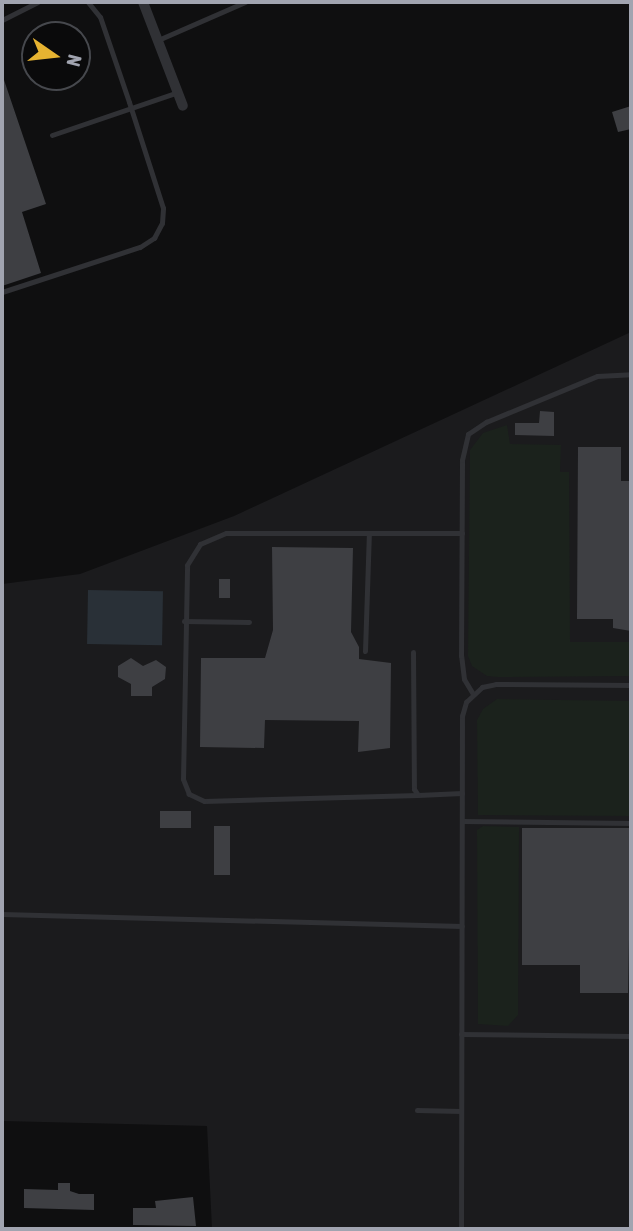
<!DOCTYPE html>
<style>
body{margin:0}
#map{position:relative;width:633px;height:1231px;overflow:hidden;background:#0f0f10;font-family:"Asap Condensed",sans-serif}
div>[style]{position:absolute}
.built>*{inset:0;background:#1b1b1d}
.green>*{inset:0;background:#1b221c}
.water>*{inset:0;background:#293037;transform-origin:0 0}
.building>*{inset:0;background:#3e3f43;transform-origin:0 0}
.lane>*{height:5px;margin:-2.5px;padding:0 2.5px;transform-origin:2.5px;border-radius:2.5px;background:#303135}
.street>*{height:10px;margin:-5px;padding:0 5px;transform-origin:5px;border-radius:5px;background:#303135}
span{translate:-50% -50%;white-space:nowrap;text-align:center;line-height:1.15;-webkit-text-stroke:7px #0a0a0b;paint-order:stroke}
.frame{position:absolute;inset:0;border:4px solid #a1a4b0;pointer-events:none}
.north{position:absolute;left:21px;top:21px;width:70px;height:70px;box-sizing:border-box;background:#0a0a0b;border:2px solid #46484d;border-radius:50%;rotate:104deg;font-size:19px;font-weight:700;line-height:28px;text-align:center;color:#a1a4b0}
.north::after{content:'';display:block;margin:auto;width:24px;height:32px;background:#e6b331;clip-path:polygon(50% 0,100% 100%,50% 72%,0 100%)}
</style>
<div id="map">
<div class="built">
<i style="clip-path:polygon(631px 332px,631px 1229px,212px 1229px,207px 1126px,2px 1121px,2px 584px,80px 574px,234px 516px)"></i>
</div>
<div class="green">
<i style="clip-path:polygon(507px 425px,510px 444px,561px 445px,560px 472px,569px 472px,570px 642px,631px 642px,631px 676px,498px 677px,487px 676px,472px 666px,468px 656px,470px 450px,483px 433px)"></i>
<i style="clip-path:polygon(497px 699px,631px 701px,631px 816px,478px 815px,477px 720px,483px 709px)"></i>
<i style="clip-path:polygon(483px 826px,519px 827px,518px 1015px,508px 1026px,478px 1024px,477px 830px)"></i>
</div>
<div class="water">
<i style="left:88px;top:590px;width:75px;height:54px;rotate:1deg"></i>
</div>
<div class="building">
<i style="clip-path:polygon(2px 74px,46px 204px,22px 212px,41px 273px,2px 286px)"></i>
<i style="clip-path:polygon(631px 106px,631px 129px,618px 132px,612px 112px)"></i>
<i style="clip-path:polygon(540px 411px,554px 412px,554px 436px,515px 435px,515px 423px,539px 423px)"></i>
<i style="clip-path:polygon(578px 447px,621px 447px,621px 481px,631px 481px,631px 631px,613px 628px,613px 619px,577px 619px)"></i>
<i style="clip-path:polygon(272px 547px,353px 548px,351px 632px,359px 647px,359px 659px,391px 663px,390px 748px,358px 752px,359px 721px,265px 720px,264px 748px,200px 747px,201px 658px,265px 658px,273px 630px)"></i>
<i style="left:219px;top:579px;width:11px;height:19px"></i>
<i style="clip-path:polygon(131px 658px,143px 666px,156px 660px,166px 667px,165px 679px,152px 687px,152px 696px,131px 696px,131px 684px,118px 677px,118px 666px)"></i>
<i style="left:191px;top:811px;width:17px;height:31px;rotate:90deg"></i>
<i style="left:214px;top:826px;width:16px;height:49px"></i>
<i style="clip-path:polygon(522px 828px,631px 828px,628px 993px,580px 993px,580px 965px,522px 965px)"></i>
<i style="clip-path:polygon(58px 1183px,70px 1183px,70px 1191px,79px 1194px,94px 1194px,94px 1210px,24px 1208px,24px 1189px,58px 1190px)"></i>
<i style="clip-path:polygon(193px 1197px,196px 1226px,133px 1225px,133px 1208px,156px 1208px,155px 1201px)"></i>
</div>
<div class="lane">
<i style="left:2px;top:20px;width:40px;rotate:-26.6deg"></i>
<i style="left:158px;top:40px;width:95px;rotate:-23.6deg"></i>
<i style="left:52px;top:135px;width:133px;rotate:-18.8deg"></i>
<i style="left:2px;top:292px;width:145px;rotate:-18.1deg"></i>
<i style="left:140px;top:247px;width:17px;rotate:-33deg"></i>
<i style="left:154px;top:238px;width:17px;rotate:-62deg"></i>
<i style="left:162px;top:223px;width:15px;rotate:-86deg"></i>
<i style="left:163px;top:208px;width:111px;rotate:-107.8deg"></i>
<i style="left:129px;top:102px;width:90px;rotate:-108.8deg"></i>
<i style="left:100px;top:17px;width:19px;rotate:-129deg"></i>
<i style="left:184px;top:621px;width:65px;rotate:0.9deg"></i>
<i style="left:365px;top:651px;width:118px;rotate:-88.1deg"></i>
<i style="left:413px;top:652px;width:137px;rotate:89.6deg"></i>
<i style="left:414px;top:789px;width:7px;rotate:56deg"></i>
<i style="left:418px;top:795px;width:44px;rotate:-2.6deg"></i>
<i style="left:473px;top:694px;width:17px;rotate:-121deg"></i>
<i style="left:464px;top:679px;width:23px;rotate:-97deg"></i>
<i style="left:461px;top:656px;width:196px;rotate:-89.7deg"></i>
<i style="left:462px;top:460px;width:27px;rotate:-77deg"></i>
<i style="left:468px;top:434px;width:22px;rotate:-34deg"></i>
<i style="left:486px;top:422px;width:120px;rotate:-22.5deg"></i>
<i style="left:597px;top:376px;width:34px;rotate:-3deg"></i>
<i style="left:418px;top:795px;width:214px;rotate:178.4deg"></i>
<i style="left:204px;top:801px;width:17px;rotate:-155deg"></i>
<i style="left:189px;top:794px;width:16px;rotate:-112deg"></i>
<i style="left:183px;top:779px;width:214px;rotate:-88.9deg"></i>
<i style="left:187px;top:565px;width:25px;rotate:-58deg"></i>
<i style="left:200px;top:544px;width:28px;rotate:-23deg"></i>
<i style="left:226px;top:533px;width:236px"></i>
<i style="left:462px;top:821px;width:169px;rotate:0.7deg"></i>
<i style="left:2px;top:914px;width:460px;rotate:1.5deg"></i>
<i style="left:461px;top:1034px;width:170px;rotate:0.7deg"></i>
<i style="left:417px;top:1110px;width:44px;rotate:1.3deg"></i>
<i style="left:461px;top:1229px;width:513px;rotate:-89.89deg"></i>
<i style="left:462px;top:716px;width:15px;rotate:-74deg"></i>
<i style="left:466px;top:702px;width:22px;rotate:-43deg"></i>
<i style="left:482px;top:687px;width:14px;rotate:-12deg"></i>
<i style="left:496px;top:684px;width:135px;rotate:0.4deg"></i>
</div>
<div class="street">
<i style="left:143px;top:2px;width:111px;rotate:69deg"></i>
</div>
<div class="frame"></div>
<div class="north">N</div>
</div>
